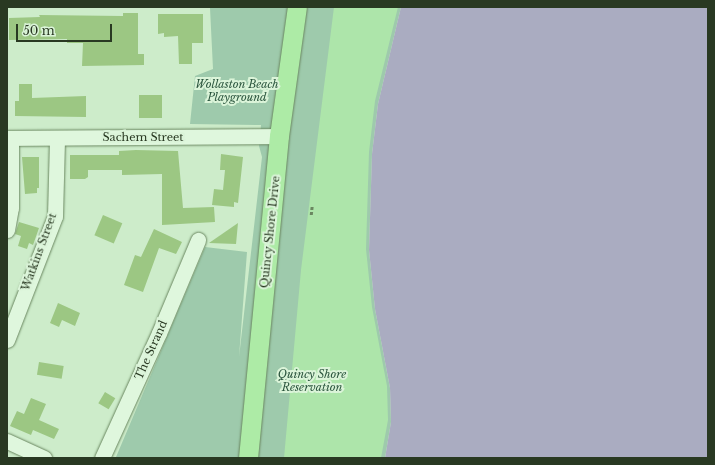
<!DOCTYPE html>
<style>
body{margin:0}
#map{position:relative;width:715px;height:465px;overflow:hidden;background:#cdecca;font-family:"Libre Baskerville",serif}
div>[style]{position:absolute}
.green>*{inset:0;background:#9ecaac}
.sand>*{inset:0;background:#ade5aa}
.water>*{inset:0;background:#aaacc1}
.building>*{inset:0;background:#9cc783;transform-origin:0 0}
.path>*{height:2.5px;margin-top:-1.25px;transform-origin:0;background:repeating-linear-gradient(90deg,#6a8760 0 3px,transparent 0 5px)}
.roads{filter:drop-shadow(0 0 1px #6a8760) drop-shadow(0 0 1px #6a8760)}
.minor>*{height:15px;margin:-7.5px;padding:0 7.5px;transform-origin:7.5px;border-radius:7.5px;background:#dff7dd}
.major>*{height:19px;margin:-9.5px;padding:0 9.5px;transform-origin:9.5px;border-radius:9.5px;background:#adeba6}
span{translate:-50% -50%;white-space:nowrap;text-align:center;line-height:1.15;-webkit-text-stroke:4px #dbf4d9;paint-order:stroke}
.park-label{font-size:11px;color:#2a543d;font-style:italic}
.street-label{font-size:11px;color:#293922}
.frame{position:absolute;inset:0;border:8px solid #293922;pointer-events:none}
.scale{position:absolute;left:16px;top:24px;width:96px;height:18px;box-sizing:border-box;border:2px solid #293922;border-top:0;padding-left:5px;font-size:12px;line-height:14px;white-space:nowrap;color:#293922;-webkit-text-stroke:3px #dbf4d9;paint-order:stroke}
</style>
<div id="map">
<div class="green">
<i style="clip-path:polygon(401px 7px,378px 104px,372px 154px,369px 250px,375px 309px,390px 388px,391px 422px,385px 458px,116px 457px,205px 247px,247px 252px,239px 357px,262px 157px,259px 146px,261px 125px,190px 124px,195px 76px,213px 69px,210px 8px)"></i>
</div>
<div class="sand">
<i style="clip-path:polygon(334px 7px,398px 7px,375px 101px,369px 152px,366px 249px,372px 307px,387px 386px,388px 420px,381px 458px,284px 458px,301px 270px)"></i>
</div>
<div class="water">
<i style="clip-path:polygon(401px 7px,708px 7px,708px 458px,385px 458px,391px 422px,390px 388px,375px 309px,369px 250px,372px 154px,378px 104px)"></i>
</div>
<div class="building">
<i style="clip-path:polygon(123px 13px,138px 13px,138px 54px,144px 54px,144px 65px,82px 66px,83px 43px,67px 43px,67px 39px,9px 40px,9px 18px,40px 17px,39px 15px,123px 16px)"></i>
<i style="clip-path:polygon(158px 14px,203px 14px,203px 43px,192px 43px,192px 64px,179px 64px,178px 36px,164px 37px,164px 33px,158px 34px)"></i>
<i style="clip-path:polygon(19px 84px,32px 84px,32px 98px,86px 96px,86px 117px,15px 116px,15px 101px,19px 101px)"></i>
<i style="left:139px;top:95px;width:23px;height:23px"></i>
<i style="clip-path:polygon(136px 150px,178px 151px,183px 208px,214px 207px,215px 222px,162px 225px,162px 174px,122px 175px,122px 170px,88px 170px,88px 177px,85px 179px,70px 179px,70px 155px,119px 155px,119px 151px)"></i>
<i style="clip-path:polygon(221px 154px,243px 157px,238px 203px,234px 202px,234px 207px,212px 205px,214px 189px,223px 190px,225px 170px,220px 170px)"></i>
<i style="clip-path:polygon(22px 157px,39px 157px,39px 188px,37px 188px,37px 193px,25px 194px)"></i>
<i style="left:103px;top:215px;width:21px;height:22px;rotate:23deg"></i>
<i style="clip-path:polygon(19px 222px,39px 228px,33px 245px,29px 243px,27px 249px,18px 246px,21px 236px,15px 234px)"></i>
<i style="clip-path:polygon(238px 223px,236px 244px,209px 243px)"></i>
<i style="clip-path:polygon(154px 229px,182px 242px,176px 254px,159px 248px,143px 292px,124px 285px,135px 255px,141px 257px)"></i>
<i style="clip-path:polygon(58px 303px,80px 313px,75px 326px,62px 320px,59px 327px,50px 323px)"></i>
<i style="left:39px;top:362px;width:25px;height:13px;rotate:9deg"></i>
<i style="left:105px;top:392px;width:12px;height:13px;rotate:31deg"></i>
<i style="clip-path:polygon(31px 398px,46px 404px,39px 420px,59px 429px,54px 439px,33px 430px,31px 435px,10px 426px,17px 411px,24px 414px)"></i>
</div>
<div class="path">
<i style="left:311px;top:215px;width:10px;rotate:-84deg"></i>
</div>
<div class="roads">
<div class="minor">
<i style="left:7px;top:138px;width:272px;rotate:-0.4deg"></i>
<i style="left:7px;top:230px;width:22px;rotate:-80deg"></i>
<i style="left:11px;top:208px;width:70px;rotate:-90deg"></i>
<i style="left:7px;top:340px;width:133px;rotate:-68.8deg"></i>
<i style="left:55px;top:216px;width:78px;rotate:-88.5deg"></i>
<i style="left:7px;top:441px;width:41px;rotate:24.7deg"></i>
<i style="left:102px;top:458px;width:137px;rotate:-65.5deg"></i>
<i style="left:159px;top:333px;width:101px;rotate:-67.2deg"></i>
</div>
<div class="major">
<i style="left:248px;top:458px;width:323px;rotate:-84.5deg"></i>
<i style="left:279px;top:136px;width:130px;rotate:-82.1deg"></i>
</div>
</div>
<div class="park-label">
<span style="left:237px;top:91px">Wollaston Beach<br>Playground</span>
<span style="left:312px;top:381px">Quincy Shore<br>Reservation</span>
</div>
<div class="street-label">
<span style="left:143px;top:137px">Sachem Street</span>
<span style="left:270px;top:232px;rotate:-84deg">Quincy Shore Drive</span>
<span style="left:39px;top:252px;rotate:-70deg">Watkins Street</span>
<span style="left:151px;top:350px;rotate:-66deg">The Strand</span>
</div>
<div class="frame"></div>
<div class="scale">50 m</div>
</div>
